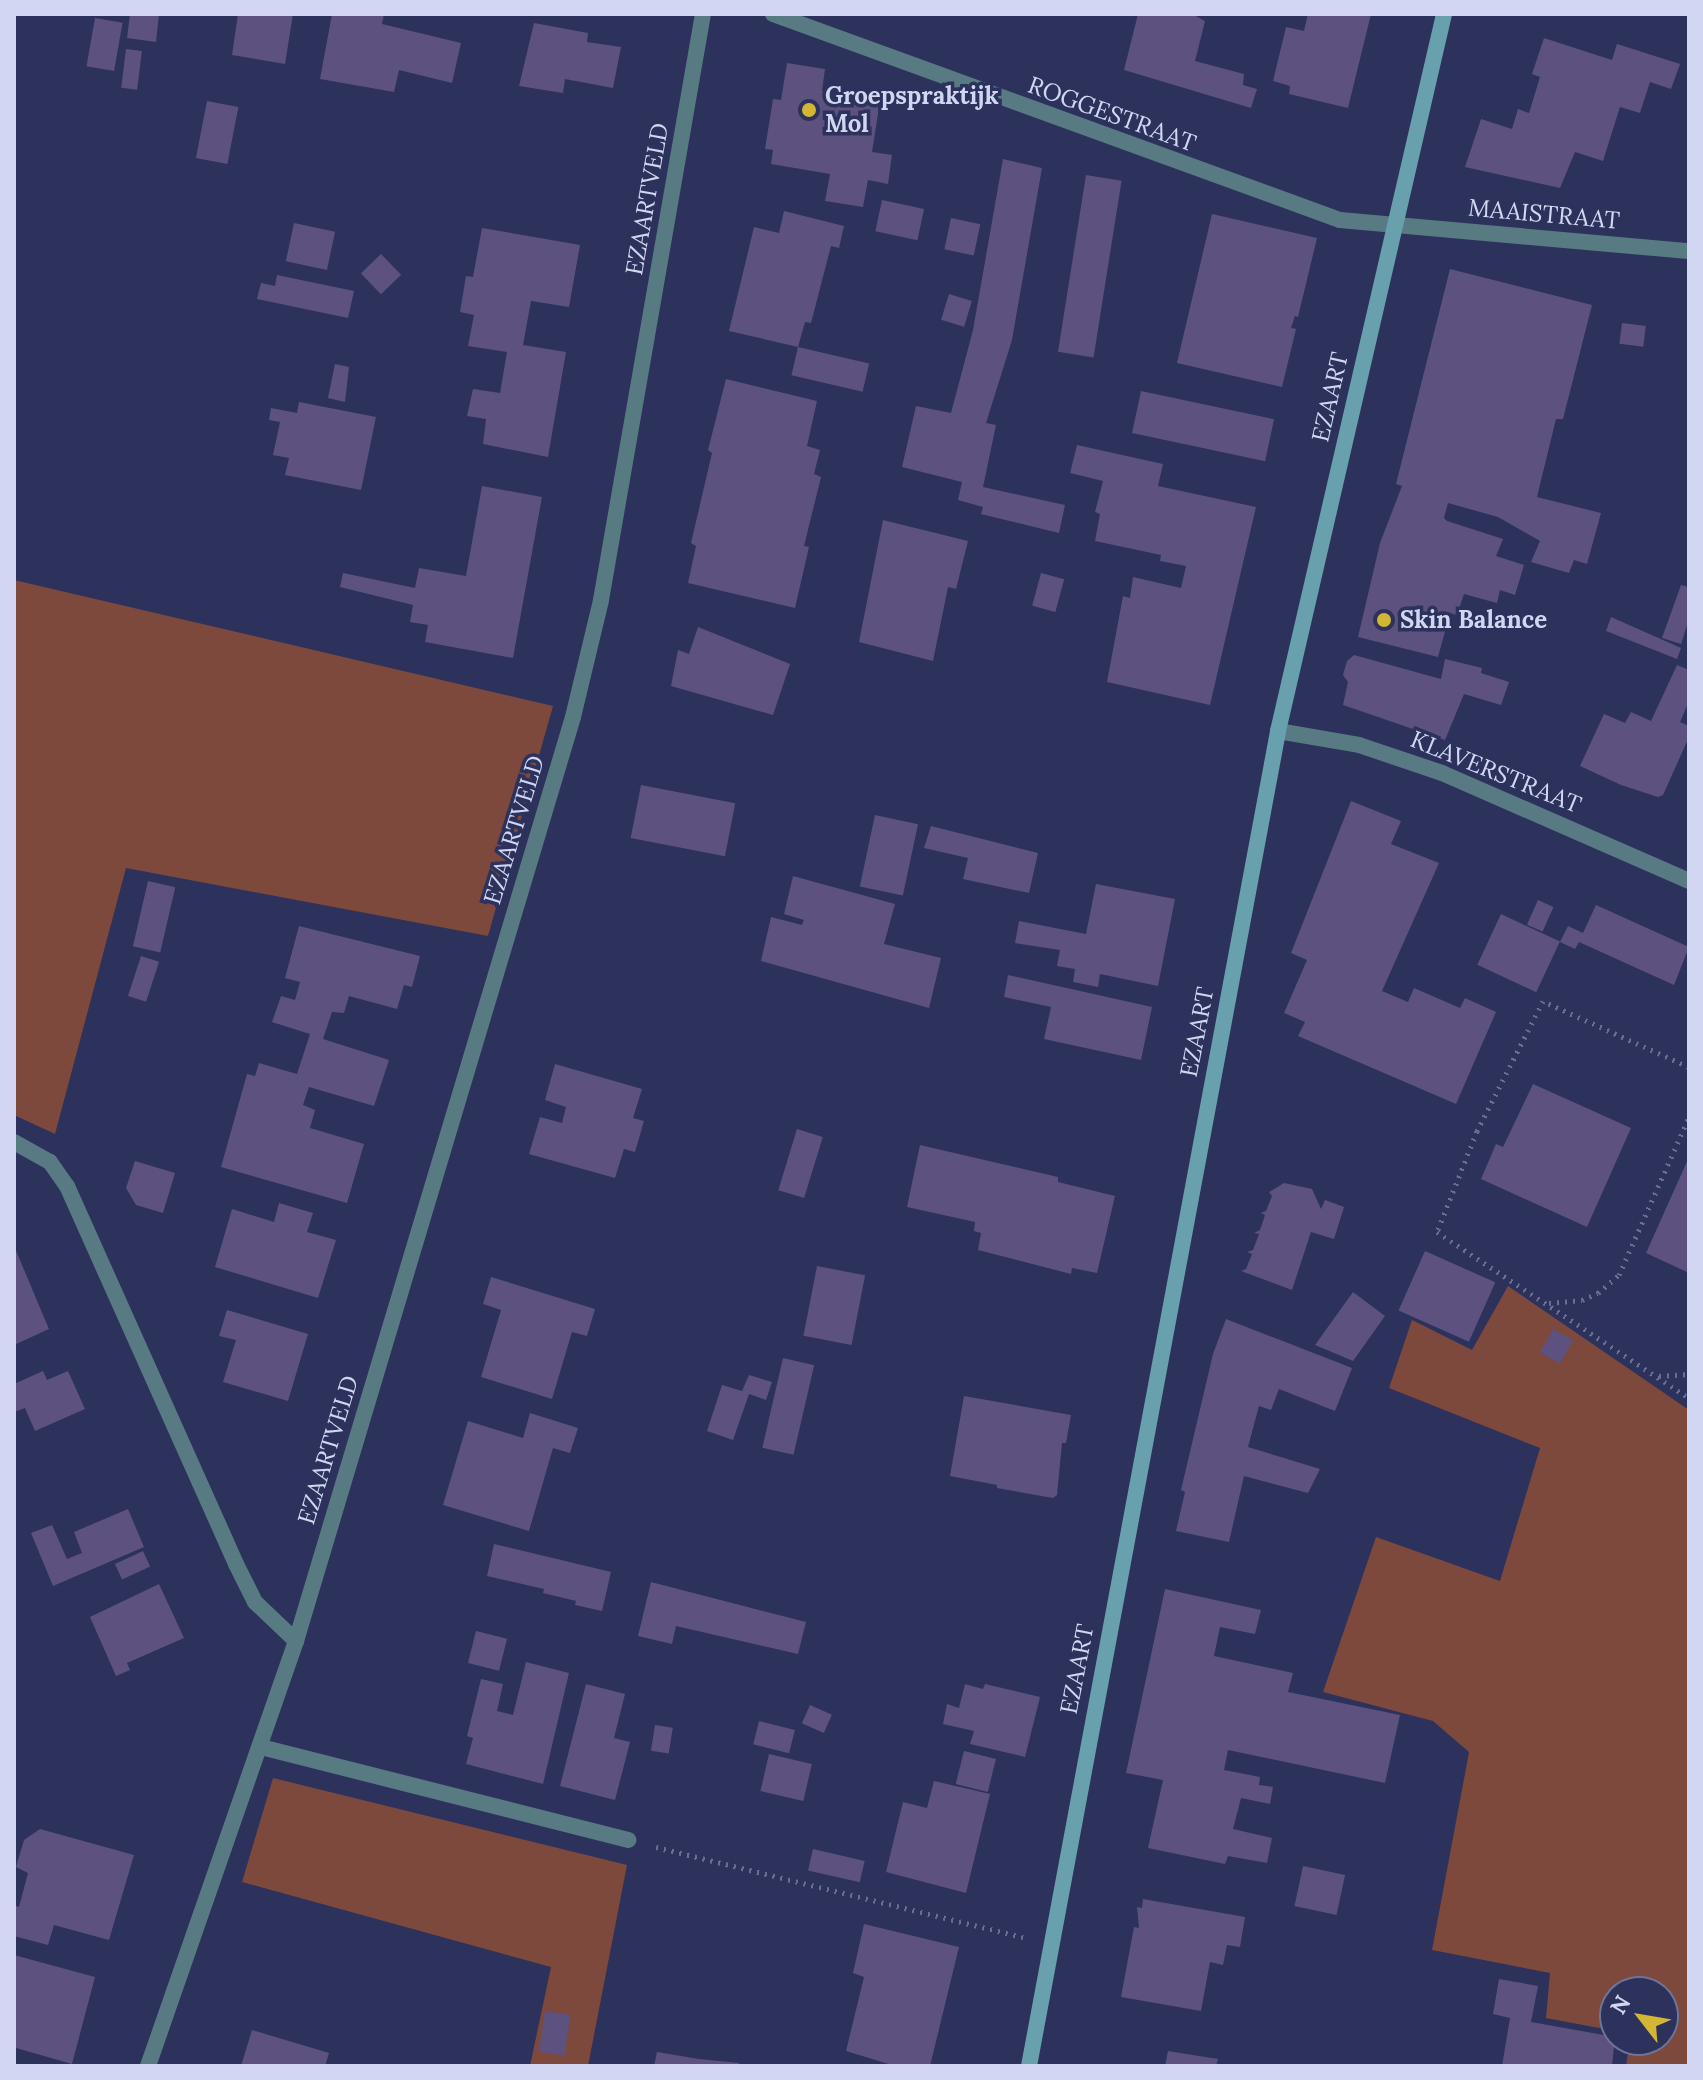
<!DOCTYPE html>
<style>
body{margin:0}
#map{position:relative;width:1703px;height:2080px;overflow:hidden;background:#2c325c;font-family:Lora,serif}
div>[style]{position:absolute}
.green>*{inset:0;background:#7c493c}
.building>*{inset:0;background:#5d517f;transform-origin:0 0}
.path>*{height:5px;margin-top:-2.5px;transform-origin:0;background:repeating-linear-gradient(90deg,#696f93 0 2px,transparent 0 8px)}
.street>*{height:16px;margin:-8px;padding:0 8px;transform-origin:8px;border-radius:8px;background:#587a83}
.secondary>*{height:16px;margin:-8px;padding:0 8px;transform-origin:8px;border-radius:8px;background:#68a0ae}
.dots>*{width:22px;height:22px;translate:-50% -50%;box-sizing:border-box;border:4px solid #2c325c;border-radius:50%}
span{translate:-50% -50%;white-space:nowrap;text-align:center;line-height:1.15;-webkit-text-stroke:7px #2c325c;paint-order:stroke}
.poi-label{font-size:24px;color:#d1d7f2;font-weight:700}
.left{translate:0 -50%;text-align:left}
.street-label{font-size:24px;color:#d1d7f2}
.frame{position:absolute;inset:0;border:16px solid #d1d7f2;pointer-events:none}
.north{position:absolute;left:1599px;top:1976px;width:80px;height:80px;box-sizing:border-box;background:#2c325c;border:2px solid #6e7498;border-radius:50%;rotate:301deg;font-size:22px;font-weight:700;line-height:32px;text-align:center;color:#d1d7f2}
.north::after{content:'';display:block;margin:auto;width:28px;height:36px;background:#d4b635;clip-path:polygon(50% 0,100% 100%,50% 72%,0 100%)}
</style>
<div id="map">
<div class="green">
<i style="clip-path:polygon(14px 580px,553px 706px,488px 936px,126px 868px,55px 1134px,14px 1115px)"></i>
<i style="clip-path:polygon(1508px 1286px,1689px 1410px,1689px 2066px,1626px 2066px,1630px 2040px,1663px 2040px,1663px 1992px,1615px 1992px,1615px 2031px,1546px 2018px,1550px 1973px,1432px 1950px,1469px 1752px,1433px 1721px,1323px 1692px,1376px 1537px,1500px 1581px,1540px 1448px,1389px 1388px,1412px 1320px,1472px 1350px)"></i>
<i style="clip-path:polygon(273px 1778px,627px 1865px,588px 2066px,530px 2066px,551px 1967px,242px 1882px)"></i>
</div>
<div class="building">
<i style="clip-path:polygon(130px 14px,159px 14px,156px 42px,127px 38px)"></i>
<i style="clip-path:polygon(238px 14px,293px 14px,285px 64px,232px 55px)"></i>
<i style="clip-path:polygon(332px 14px,384px 14px,382px 24px,461px 43px,452px 83px,399px 70px,394px 92px,320px 79px)"></i>
<i style="clip-path:polygon(1138px 14px,1192px 14px,1205px 21px,1195px 61px,1244px 74px,1243px 85px,1257px 89px,1251px 108px,1124px 70px)"></i>
<i style="clip-path:polygon(1308px 14px,1371px 14px,1348px 108px,1289px 94px,1290px 86px,1273px 81px,1286px 27px,1304px 31px)"></i>
<i style="left:95px;top:18px;width:28px;height:49px;rotate:10deg"></i>
<i style="clip-path:polygon(534px 23px,588px 33px,587px 42px,621px 47px,613px 88px,565px 79px,563px 93px,519px 86px)"></i>
<i style="clip-path:polygon(1544px 38px,1612px 60px,1617px 44px,1680px 64px,1671px 89px,1650px 82px,1640px 113px,1620px 107px,1603px 161px,1575px 152px,1560px 188px,1465px 167px,1481px 119px,1512px 129px,1518px 109px,1529px 113px,1540px 77px,1532px 74px)"></i>
<i style="left:126px;top:49px;width:16px;height:39px;rotate:7deg"></i>
<i style="clip-path:polygon(787px 63px,825px 69px,822px 91px,880px 101px,872px 152px,892px 155px,888px 184px,868px 180px,863px 207px,825px 201px,830px 174px,771px 164px,773px 150px,765px 149px,773px 99px,781px 100px)"></i>
<i style="left:207px;top:101px;width:32px;height:58px;rotate:11deg"></i>
<i style="clip-path:polygon(1003px 159px,1042px 168px,1012px 340px,986px 423px,996px 425px,983px 487px,1065px 505px,1059px 533px,981px 514px,983px 507px,958px 500px,962px 482px,902px 467px,916px 406px,951px 413px,973px 330px)"></i>
<i style="left:1086px;top:175px;width:36px;height:179px;rotate:9deg"></i>
<i style="left:882px;top:200px;width:43px;height:32px;rotate:12deg"></i>
<i style="clip-path:polygon(784px 211px,844px 226px,839px 248px,831px 246px,811px 323px,805px 322px,798px 347px,729px 331px,754px 227px,779px 233px)"></i>
<i style="clip-path:polygon(1212px 214px,1317px 238px,1298px 317px,1295px 316px,1291px 328px,1296px 329px,1282px 387px,1177px 363px)"></i>
<i style="left:951px;top:218px;width:30px;height:32px;rotate:12deg"></i>
<i style="left:294px;top:223px;width:42px;height:39px;rotate:12deg"></i>
<i style="clip-path:polygon(482px 228px,580px 245px,569px 307px,531px 301px,523px 345px,566px 352px,548px 457px,483px 444px,486px 419px,467px 416px,473px 389px,500px 393px,507px 352px,468px 346px,474px 315px,460px 312px,466px 276px,473px 277px)"></i>
<i style="left:381px;top:254px;width:29px;height:28px;rotate:46deg"></i>
<i style="clip-path:polygon(1450px 269px,1592px 305px,1563px 419px,1556px 419px,1537px 497px,1601px 513px,1587px 564px,1574px 560px,1569px 573px,1531px 562px,1540px 541px,1498px 517px,1448px 503px,1444px 518px,1447px 521px,1503px 539px,1496px 556px,1524px 565px,1515px 595px,1500px 590px,1497px 603px,1464px 594px,1457px 615px,1442px 611px,1439px 625px,1446px 628px,1438px 657px,1358px 637px,1380px 543px,1402px 486px,1396px 484px)"></i>
<i style="clip-path:polygon(277px 275px,354px 291px,348px 318px,257px 299px,261px 283px,275px 286px)"></i>
<i style="left:949px;top:294px;width:24px;height:27px;rotate:17deg"></i>
<i style="left:1622px;top:323px;width:24px;height:21px;rotate:7deg"></i>
<i style="left:798px;top:347px;width:73px;height:29px;rotate:13deg"></i>
<i style="clip-path:polygon(335px 364px,349px 367px,345px 402px,328px 398px)"></i>
<i style="clip-path:polygon(726px 379px,817px 401px,807px 446px,820px 450px,814px 474px,821px 477px,804px 546px,809px 547px,795px 608px,688px 583px,696px 546px,691px 543px,712px 453px,708px 450px)"></i>
<i style="left:1141px;top:391px;width:136px;height:43px;rotate:12deg"></i>
<i style="clip-path:polygon(299px 402px,376px 417px,361px 490px,285px 475px,289px 458px,273px 455px,280px 422px,269px 420px,271px 408px,297px 413px)"></i>
<i style="clip-path:polygon(1077px 445px,1163px 464px,1158px 486px,1256px 507px,1210px 705px,1107px 682px,1123px 596px,1130px 598px,1133px 577px,1181px 588px,1186px 566px,1160px 561px,1161px 555px,1095px 541px,1100px 514px,1095px 512px,1103px 481px,1070px 473px)"></i>
<i style="clip-path:polygon(482px 486px,542px 497px,513px 658px,425px 642px,428px 625px,410px 622px,413px 605px,340px 587px,343px 573px,415px 588px,419px 568px,466px 576px)"></i>
<i style="clip-path:polygon(883px 520px,968px 541px,956px 589px,948px 587px,933px 661px,859px 642px)"></i>
<i style="left:1041px;top:573px;width:24px;height:34px;rotate:15deg"></i>
<i style="clip-path:polygon(1681px 585px,1689px 587px,1689px 619px,1681px 644px,1662px 638px)"></i>
<i style="clip-path:polygon(1611px 617px,1681px 648px,1677px 659px,1606px 631px)"></i>
<i style="clip-path:polygon(698px 627px,790px 664px,773px 715px,671px 686px,678px 650px,689px 654px)"></i>
<i style="clip-path:polygon(1354px 655px,1441px 679px,1445px 659px,1482px 668px,1481px 673px,1509px 682px,1501px 705px,1464px 694px,1445px 740px,1343px 705px,1348px 682px,1343px 675px,1347px 661px)"></i>
<i style="clip-path:polygon(1677px 665px,1689px 670px,1689px 701px,1680px 722px,1689px 726px,1689px 737px,1663px 795px,1658px 797px,1621px 785px,1580px 766px,1604px 714px,1625px 723px,1631px 712px,1651px 721px)"></i>
<i style="left:641px;top:785px;width:96px;height:54px;rotate:11deg"></i>
<i style="clip-path:polygon(1351px 801px,1401px 821px,1391px 844px,1439px 863px,1382px 991px,1408px 1002px,1414px 988px,1460px 1008px,1465px 998px,1496px 1012px,1456px 1104px,1298px 1036px,1305px 1022px,1284px 1013px,1307px 960px,1291px 953px)"></i>
<i style="left:875px;top:815px;width:44px;height:73px;rotate:12deg"></i>
<i style="clip-path:polygon(931px 826px,1038px 853px,1029px 893px,963px 879px,968px 858px,924px 848px)"></i>
<i style="clip-path:polygon(793px 876px,895px 904px,884px 944px,941px 958px,929px 1008px,761px 961px,771px 917px,802px 925px,804px 920px,784px 914px)"></i>
<i style="left:148px;top:881px;width:28px;height:67px;rotate:13deg"></i>
<i style="clip-path:polygon(1096px 884px,1175px 899px,1158px 986px,1100px 974px,1098px 987px,1073px 982px,1075px 969px,1057px 966px,1060px 950px,1015px 943px,1019px 921px,1086px 934px)"></i>
<i style="left:1538px;top:900px;width:17px;height:27px;rotate:24deg"></i>
<i style="clip-path:polygon(1596px 905px,1689px 947px,1674px 985px,1579px 942px,1575px 949px,1560px 942px,1568px 926px,1583px 933px)"></i>
<i style="left:1501px;top:914px;width:65px;height:56px;rotate:25deg"></i>
<i style="clip-path:polygon(299px 926px,420px 956px,412px 987px,404px 985px,397px 1009px,349px 996px,344px 1013px,332px 1012px,323px 1039px,389px 1060px,374px 1106px,309px 1087px,303px 1105px,315px 1110px,310px 1128px,364px 1144px,347px 1203px,221px 1167px,247px 1074px,255px 1076px,259px 1063px,297px 1074px,310px 1034px,272px 1022px,281px 996px,295px 1000px,300px 982px,285px 978px)"></i>
<i style="left:141px;top:956px;width:19px;height:42px;rotate:18deg"></i>
<i style="clip-path:polygon(1008px 975px,1152px 1007px,1141px 1060px,1044px 1039px,1051px 1007px,1004px 997px)"></i>
<i style="clip-path:polygon(555px 1064px,642px 1089px,633px 1118px,644px 1121px,635px 1152px,624px 1149px,615px 1178px,529px 1154px,540px 1117px,562px 1123px,566px 1107px,545px 1100px)"></i>
<i style="clip-path:polygon(1533px 1084px,1631px 1128px,1587px 1227px,1481px 1179px,1496px 1144px,1503px 1147px)"></i>
<i style="left:797px;top:1129px;width:27px;height:64px;rotate:17deg"></i>
<i style="clip-path:polygon(920px 1145px,1058px 1177px,1058px 1182px,1115px 1196px,1097px 1273px,1072px 1268px,1071px 1274px,978px 1250px,981px 1233px,974px 1231px,975px 1222px,907px 1207px)"></i>
<i style="clip-path:polygon(1689px 1157px,1689px 1273px,1646px 1253px)"></i>
<i style="clip-path:polygon(135px 1161px,175px 1173px,163px 1213px,136px 1205px,126px 1188px)"></i>
<i style="clip-path:polygon(1284px 1183px,1312px 1189px,1321px 1209px,1325px 1200px,1344px 1207px,1334px 1239px,1311px 1232px,1292px 1290px,1241px 1271px,1246px 1269px,1252px 1254px,1247px 1252px,1253px 1250px,1259px 1234px,1254px 1233px,1260px 1230px,1265px 1215px,1261px 1213px,1266px 1211px,1272px 1196px,1269px 1192px)"></i>
<i style="clip-path:polygon(279px 1203px,313px 1213px,307px 1232px,336px 1240px,318px 1298px,215px 1267px,232px 1209px,274px 1222px)"></i>
<i style="clip-path:polygon(14px 1246px,49px 1329px,14px 1345px)"></i>
<i style="left:1425px;top:1251px;width:77px;height:65px;rotate:24deg"></i>
<i style="left:817px;top:1266px;width:49px;height:71px;rotate:11deg"></i>
<i style="clip-path:polygon(491px 1277px,595px 1309px,587px 1336px,572px 1332px,552px 1399px,481px 1377px,501px 1310px,483px 1304px)"></i>
<i style="clip-path:polygon(1353px 1292px,1385px 1316px,1353px 1361px,1315px 1345px)"></i>
<i style="clip-path:polygon(227px 1310px,308px 1334px,288px 1401px,223px 1382px,236px 1340px,219px 1336px)"></i>
<i style="clip-path:polygon(1226px 1319px,1352px 1368px,1335px 1411px,1279px 1389px,1271px 1410px,1259px 1406px,1248px 1447px,1320px 1469px,1308px 1493px,1244px 1476px,1229px 1542px,1176px 1531px,1185px 1492px,1181px 1490px,1213px 1354px)"></i>
<i style="left:1553px;top:1329px;width:23px;height:27px;rotate:29deg"></i>
<i style="left:783px;top:1358px;width:32px;height:92px;rotate:13deg"></i>
<i style="clip-path:polygon(43px 1371px,47px 1380px,68px 1371px,85px 1409px,35px 1431px,25px 1408px,14px 1412px,14px 1384px)"></i>
<i style="clip-path:polygon(749px 1375px,772px 1382px,766px 1400px,749px 1394px,733px 1440px,707px 1431px,722px 1385px,742px 1391px)"></i>
<i style="clip-path:polygon(964px 1396px,1071px 1415px,1066px 1443px,1062px 1443px,1057px 1495px,1053px 1498px,997px 1488px,997px 1485px,950px 1476px)"></i>
<i style="clip-path:polygon(530px 1413px,578px 1428px,570px 1453px,553px 1448px,529px 1531px,443px 1505px,468px 1421px,523px 1438px)"></i>
<i style="clip-path:polygon(128px 1509px,144px 1547px,53px 1586px,31px 1533px,52px 1525px,67px 1559px,82px 1553px,74px 1532px)"></i>
<i style="clip-path:polygon(494px 1544px,611px 1572px,602px 1611px,575px 1605px,576px 1601px,543px 1593px,544px 1589px,487px 1576px)"></i>
<i style="left:143px;top:1551px;width:17px;height:31px;rotate:65deg"></i>
<i style="clip-path:polygon(651px 1582px,806px 1622px,798px 1654px,676px 1626px,672px 1644px,638px 1636px)"></i>
<i style="clip-path:polygon(159px 1584px,184px 1638px,127px 1663px,130px 1670px,116px 1676px,90px 1617px)"></i>
<i style="clip-path:polygon(1165px 1589px,1261px 1610px,1255px 1634px,1220px 1627px,1214px 1656px,1293px 1673px,1288px 1692px,1400px 1715px,1385px 1783px,1228px 1750px,1224px 1770px,1260px 1777px,1259px 1785px,1273px 1787px,1270px 1804px,1241px 1798px,1233px 1829px,1272px 1838px,1267px 1863px,1228px 1856px,1225px 1864px,1148px 1848px,1163px 1780px,1126px 1773px)"></i>
<i style="left:476px;top:1631px;width:32px;height:33px;rotate:14deg"></i>
<i style="clip-path:polygon(526px 1662px,569px 1673px,543px 1784px,466px 1764px,473px 1738px,467px 1736px,481px 1679px,503px 1684px,497px 1711px,513px 1715px)"></i>
<i style="clip-path:polygon(586px 1684px,625px 1694px,614px 1738px,630px 1742px,615px 1800px,560px 1786px)"></i>
<i style="clip-path:polygon(965px 1684px,983px 1689px,985px 1684px,1040px 1697px,1025px 1757px,970px 1744px,974px 1731px,943px 1724px,947px 1704px,959px 1708px)"></i>
<i style="left:810px;top:1705px;width:24px;height:20px;rotate:24deg"></i>
<i style="left:759px;top:1721px;width:37px;height:24px;rotate:14deg"></i>
<i style="left:655px;top:1725px;width:18px;height:26px;rotate:9deg"></i>
<i style="left:964px;top:1751px;width:33px;height:34px;rotate:14deg"></i>
<i style="left:769px;top:1754px;width:44px;height:38px;rotate:13deg"></i>
<i style="clip-path:polygon(934px 1781px,990px 1794px,966px 1893px,886px 1872px,903px 1802px,927px 1808px)"></i>
<i style="clip-path:polygon(40px 1829px,134px 1855px,109px 1940px,54px 1925px,48px 1945px,14px 1936px,14px 1905px,19px 1907px,28px 1873px,16px 1867px,24px 1840px)"></i>
<i style="left:813px;top:1849px;width:53px;height:22px;rotate:13deg"></i>
<i style="left:1303px;top:1866px;width:43px;height:41px;rotate:12deg"></i>
<i style="clip-path:polygon(1143px 1899px,1245px 1917px,1240px 1947px,1227px 1945px,1223px 1965px,1210px 1962px,1201px 2011px,1121px 1997px,1134px 1927px,1139px 1928px,1137px 1907px,1142px 1908px)"></i>
<i style="clip-path:polygon(864px 1924px,959px 1947px,930px 2066px,895px 2066px,846px 2051px,864px 1977px,853px 1973px)"></i>
<i style="clip-path:polygon(14px 1955px,95px 1977px,72px 2064px,16px 2048px,14px 2044px)"></i>
<i style="clip-path:polygon(1499px 1979px,1538px 1986px,1531px 2022px,1615px 2037px,1612px 2066px,1502px 2066px,1510px 2018px,1493px 2014px)"></i>
<i style="left:545px;top:2011px;width:26px;height:41px;rotate:9deg"></i>
<i style="clip-path:polygon(252px 2030px,329px 2053px,325px 2066px,241px 2066px)"></i>
<i style="clip-path:polygon(1168px 2051px,1218px 2059px,1216px 2066px,1165px 2066px)"></i>
<i style="clip-path:polygon(657px 2052px,699px 2059px,739px 2063px,739px 2066px,654px 2066px)"></i>
</div>
<div class="path">
<i style="left:1689px;top:1067px;width:160px;rotate:-155.7deg"></i>
<i style="left:1543px;top:1001px;width:146px;rotate:116.9deg"></i>
<i style="left:1477px;top:1131px;width:109px;rotate:111.6deg"></i>
<i style="left:1437px;top:1232px;width:302px;rotate:33.4deg"></i>
<i style="left:1549px;top:1303px;width:33px;rotate:-5deg"></i>
<i style="left:1582px;top:1300px;width:17px;rotate:-24deg"></i>
<i style="left:1598px;top:1293px;width:28px;rotate:-41deg"></i>
<i style="left:1619px;top:1275px;width:173px;rotate:-66.1deg"></i>
<i style="left:1659px;top:1376px;width:30px;rotate:-4deg"></i>
<i style="left:656px;top:1847px;width:378px;rotate:13.8deg"></i>
</div>
<div class="street">
<i style="left:773px;top:14px;width:603px;rotate:19.97deg"></i>
<i style="left:1340px;top:220px;width:350px;rotate:5.1deg"></i>
<i style="left:1278px;top:731px;width:82px;rotate:9.8deg"></i>
<i style="left:1359px;top:745px;width:88px;rotate:18.6deg"></i>
<i style="left:1442px;top:773px;width:270px;rotate:23.6deg"></i>
<i style="left:14px;top:1142px;width:41px;rotate:29.1deg"></i>
<i style="left:50px;top:1162px;width:29px;rotate:55deg"></i>
<i style="left:67px;top:1186px;width:414px;rotate:65.9deg"></i>
<i style="left:236px;top:1564px;width:42px;rotate:63.4deg"></i>
<i style="left:255px;top:1602px;width:57px;rotate:43.6deg"></i>
<i style="left:261px;top:1747px;width:379px;rotate:14.2deg"></i>
<i style="left:148px;top:2066px;width:450px;rotate:-70.8deg"></i>
<i style="left:296px;top:1641px;width:965px;rotate:-73.31deg"></i>
<i style="left:573px;top:717px;width:120px;rotate:-76.5deg"></i>
<i style="left:601px;top:600px;width:595px;rotate:-80.13deg"></i>
</div>
<div class="secondary">
<i style="left:1029px;top:2066px;width:1358px;rotate:-79.43deg"></i>
<i style="left:1278px;top:731px;width:736px;rotate:-76.96deg"></i>
</div>
<div class="dots">
<i style="left:809px;top:110px;background:#d4b635"></i>
<i style="left:1384px;top:620px;background:#d4b635"></i>
</div>
<div class="poi-label">
<span class="left" style="left:825px;top:110px">Groepspraktijk<br>Mol</span>
<span class="left" style="left:1400px;top:620px">Skin Balance</span>
</div>
<div class="street-label">
<span style="left:1112px;top:114px;rotate:20deg">ROGGESTRAAT</span>
<span style="left:647px;top:199px;rotate:-80deg">EZAARTVELD</span>
<span style="left:1544px;top:214px;rotate:5deg">MAAISTRAAT</span>
<span style="left:1330px;top:397px;rotate:-77deg">EZAART</span>
<span style="left:1496px;top:772px;rotate:22deg">KLAVERSTRAAT</span>
<span style="left:514px;top:830px;rotate:-73deg">EZAARTVELD</span>
<span style="left:1197px;top:1032px;rotate:-79deg">EZAART</span>
<span style="left:328px;top:1450px;rotate:-73deg">EZAARTVELD</span>
<span style="left:1077px;top:1669px;rotate:-79deg">EZAART</span>
</div>
<div class="frame"></div>
<div class="north">N</div>
</div>
